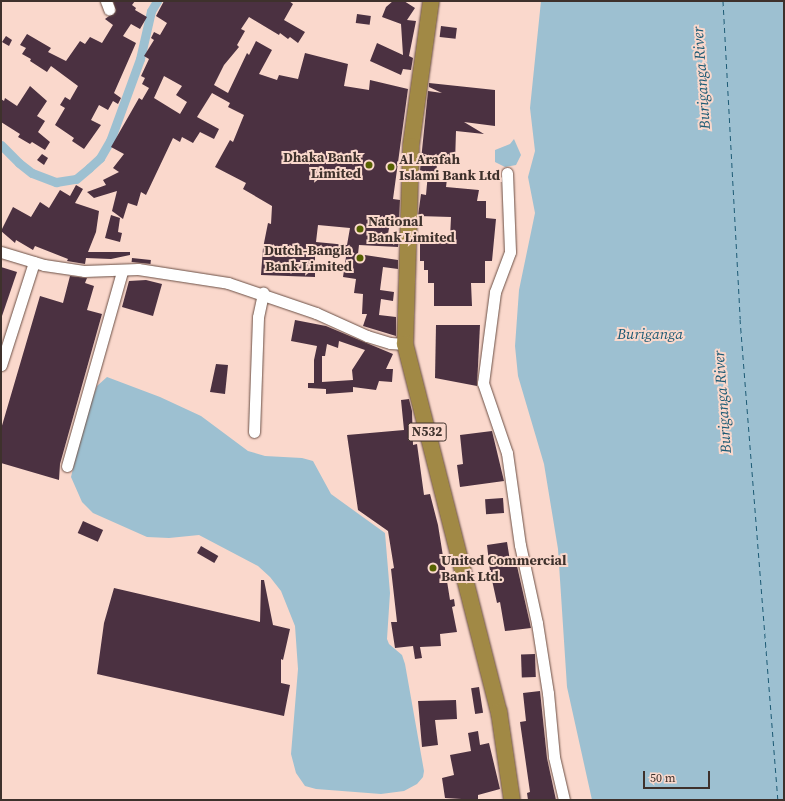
<!DOCTYPE html>
<style>
body{margin:0}
#map{position:relative;width:785px;height:801px;overflow:hidden;background:#fad8cc;font-family:"Source Serif 4",serif}
div>[style]{position:absolute}
.water>*{inset:0;background:#9dc0d1}
.canal>*{height:9px;margin:-4.5px;padding:0 4.5px;transform-origin:4.5px;border-radius:4.5px;background:#9dc0d1}
.ferry>*{height:1px;margin-top:-0.5px;transform-origin:0;background:repeating-linear-gradient(90deg,#1c5a74 0 5px,transparent 0 9px)}
.building>*{inset:0;background:#4b3141;transform-origin:0 0}
.roads{filter:drop-shadow(0 0 1px #6c5046) drop-shadow(0 0 1px #6c5046)}
.minor>*{height:11px;margin:-5.5px;padding:0 5.5px;transform-origin:5.5px;border-radius:5.5px;background:#fff}
.highway>*{height:16px;margin:-8px;padding:0 8px;transform-origin:8px;border-radius:8px;background:#a18945}
.dots>*{width:11px;height:11px;translate:-50% -50%;box-sizing:border-box;border:2px solid #fad8cc;border-radius:50%}
span{translate:-50% -50%;white-space:nowrap;text-align:center;line-height:1.15;-webkit-text-stroke:4px #fad8cc;paint-order:stroke}
.shield-label span{padding:1px 3px;background:#fad8cc;border:1px solid;border-radius:3px;-webkit-text-stroke-width:0}
.shield-label{font-size:13px;color:#3e312c;font-weight:700}
.poi-label{font-size:14px;color:#3e312c;font-weight:700}
.right{translate:-100% -50%;text-align:right}
.left{translate:0 -50%;text-align:left}
.water-label{font-size:15px;color:#1c5a74;font-style:italic}
.frame{position:absolute;inset:0;border:2px solid #3e312c;pointer-events:none}
.scale{position:absolute;left:643px;top:771px;width:67px;height:18px;box-sizing:border-box;border:2px solid #3e312c;border-top:0;padding-left:5px;font-size:12px;line-height:14px;white-space:nowrap;color:#3e312c;-webkit-text-stroke:3px #fad8cc;paint-order:stroke}
</style>
<div id="map">
<div class="water">
<i style="clip-path:polygon(541px 1px,784px 1px,784px 800px,592px 800px,567px 687px,558px 549px,544px 464px,518px 376px,515px 346px,519px 290px,535px 213px,528px 177px,535px 151px,530px 108px)"></i>
<i style="clip-path:polygon(514px 139px,521px 155px,516px 165px,505px 167px,495px 162px,495px 150px,510px 144px)"></i>
<i style="clip-path:polygon(107px 377px,160px 397px,201px 416px,248px 451px,265px 456px,302px 458px,313px 461px,331px 494px,385px 533px,390px 593px,387px 639px,389px 644px,402px 655px,405px 664px,424px 771px,423px 777px,417px 784px,404px 791px,381px 794px,316px 789px,305px 786px,296px 773px,291px 754px,298px 669px,295px 626px,281px 591px,270px 577px,258px 566px,199px 535px,169px 538px,147px 537px,93px 513px,82px 502px,71px 477px,85px 419px,97px 386px)"></i>
</div>
<div class="canal">
<i style="left:1px;top:145px;width:25px;rotate:45deg"></i>
<i style="left:19px;top:163px;width:16px;rotate:38deg"></i>
<i style="left:32px;top:173px;width:26px;rotate:21deg"></i>
<i style="left:56px;top:182px;width:20px;rotate:-9deg"></i>
<i style="left:76px;top:179px;width:17px;rotate:-40deg"></i>
<i style="left:89px;top:168px;width:15px;rotate:-42deg"></i>
<i style="left:100px;top:158px;width:20px;rotate:-60deg"></i>
<i style="left:110px;top:141px;width:87px;rotate:-69.9deg"></i>
<i style="left:140px;top:59px;width:49px;rotate:-77.1deg"></i>
<i style="left:151px;top:11px;width:12px;rotate:-59deg"></i>
</div>
<div class="ferry">
<i style="left:723px;top:1px;width:318px;rotate:86.9deg"></i>
<i style="left:740px;top:319px;width:482px;rotate:85.5deg"></i>
</div>
<div class="building">
<i style="clip-path:polygon(113px 1px,135px 1px,132px 5px,136px 8px,135px 10px,147px 17px,140px 29px,131px 24px,123px 36px,136px 43px,114px 93px,121px 98px,118px 104px,113px 101px,108px 110px,99px 105px,91px 120px,101px 125px,84px 149px,72px 141px,74px 138px,55px 125px,65px 108px,60px 105px,65px 97px,70px 100px,78px 86px,51px 66px,47px 72px,30px 61px,31px 59px,22px 54px,26px 48px,20px 45px,27px 34px,51px 48px,48px 52px,66px 61px,80px 41px,85px 44px,90px 37px,102px 43px,113px 25px,105px 19px,116px 11px)"></i>
<i style="clip-path:polygon(evenodd,164px 1px,289px 1px,293px 4px,284px 20px,305px 32px,298px 43px,290px 37px,288px 39px,280px 33px,279px 35px,249px 17px,241px 29px,245px 31px,237px 45px,239px 47px,224px 65px,214px 85px,228px 93px,247px 53px,249px 55px,256px 41px,272px 50px,259px 74px,277px 80px,279px 75px,298px 79px,305px 53px,348px 64px,344px 86px,369px 90px,370px 80px,408px 89px,393px 199px,400px 200px,399px 223px,390px 223px,387px 239px,399px 240px,398px 247px,359px 245px,358px 254px,398px 260px,398px 269px,383px 267px,380px 290px,394px 292px,393px 301px,381px 299px,379px 315px,396px 317px,396px 336px,363px 326px,367px 314px,362px 314px,363px 294px,354px 293px,356px 279px,343px 277px,346px 257px,315px 254px,315px 277px,261px 275px,263px 248px,268px 223px,271px 224px,272px 206px,243px 189px,246px 183px,215px 167px,230px 140px,233px 142px,244px 115px,228px 107px,230px 103px,212px 93px,197px 117px,219px 129px,214px 139px,200px 132px,193px 143px,182px 137px,180px 142px,173px 138px,146px 195px,141px 192px,137px 206px,128px 203px,123px 219px,112px 211px,117px 191px,94px 198px,87px 192px,106px 185px,103px 180px,119px 172px,113px 168px,124px 154px,111px 147px,139px 98px,142px 100px,149px 88px,142px 84px,145px 78px,141px 76px,149px 59px,144px 56px,154px 40px,151px 38px,154px 32px,160px 35px,167px 23px,156px 16px,164px 1px,164px 76px,182px 86px,176px 95px,187px 102px,180px 114px,154px 98px,164px 76px,164px 1px,318px 225px,350px 228px,347px 245px,316px 242px,318px 225px)"></i>
<i style="clip-path:polygon(393px 1px,404px 1px,415px 8px,407px 20px,416px 21px,409px 56px,413px 58px,411px 70px,403px 69px,401px 75px,370px 61px,377px 43px,403px 55px,401px 24px,382px 17px,386px 7px)"></i>
<i style="left:357px;top:14px;width:14px;height:9px;rotate:8deg"></i>
<i style="left:441px;top:26px;width:16px;height:11px;rotate:7deg"></i>
<i style="clip-path:polygon(6px 36px,12px 40px,9px 46px,2px 42px)"></i>
<i style="clip-path:polygon(429px 83px,495px 90px,495px 126px,464px 122px,484px 134px,456px 131px,455px 163px,437px 163px,436px 177px,447px 179px,446px 187px,479px 190px,477px 201px,486px 201px,486px 218px,496px 219px,492px 261px,485px 261px,485px 283px,471px 283px,472px 306px,434px 306px,434px 283px,428px 283px,428px 270px,424px 270px,424px 261px,420px 261px,420px 241px,438px 241px,438px 238px,450px 238px,451px 217px,418px 216px,421px 194px,426px 195px,428px 173px,420px 170px,428px 91px,442px 93px,429px 87px)"></i>
<i style="clip-path:polygon(30px 86px,47px 101px,37px 116px,45px 121px,38px 132px,50px 142px,45px 150px,32px 142px,30px 144px,18px 137px,20px 134px,1px 122px,1px 99px,4px 101px,5px 98px,17px 106px)"></i>
<i style="clip-path:polygon(42px 154px,48px 158px,44px 165px,37px 160px)"></i>
<i style="clip-path:polygon(76px 185px,83px 189px,75px 203px,99px 211px,96px 232px,88px 252px,130px 252px,130px 255px,111px 259px,86px 258px,85px 264px,67px 261px,68px 259px,35px 246px,33px 250px,16px 240px,15px 243px,1px 231px,13px 207px,31px 217px,40px 202px,49px 208px,60px 190px,70px 196px)"></i>
<i style="clip-path:polygon(111px 215px,120px 218px,118px 232px,122px 233px,120px 242px,105px 238px)"></i>
<i style="left:132px;top:258px;width:19px;height:4px;rotate:6deg"></i>
<i style="clip-path:polygon(1px 267px,17px 272px,2px 316px,1px 316px)"></i>
<i style="clip-path:polygon(70px 276px,87px 278px,85px 283px,94px 286px,87px 310px,102px 314px,60px 464px,59px 480px,1px 463px,1px 429px,40px 296px,63px 303px)"></i>
<i style="clip-path:polygon(146px 280px,162px 284px,153px 316px,122px 307px,129px 281px)"></i>
<i style="clip-path:polygon(evenodd,295px 320px,326px 326px,393px 354px,386px 369px,393px 369px,392px 382px,379px 381px,376px 390px,353px 387px,353px 392px,326px 394px,326px 389px,308px 388px,308px 383px,314px 383px,314px 360px,317px 346px,291px 341px,295px 320px,339px 341px,365px 350px,352px 370px,353px 380px,322px 382px,322px 356px,325px 356px,327px 344px,338px 348px,339px 341px)"></i>
<i style="clip-path:polygon(436px 325px,480px 325px,477px 386px,435px 378px)"></i>
<i style="clip-path:polygon(216px 364px,228px 365px,225px 394px,210px 392px)"></i>
<i style="clip-path:polygon(409px 399px,412px 411px,413px 445px,417px 444px,424px 495px,430px 494px,438px 525px,450px 600px,454px 599px,455px 606px,452px 607px,457px 632px,440px 634px,441px 646px,420px 647px,422px 658px,415px 659px,413px 646px,395px 648px,391px 622px,397px 622px,391px 569px,394px 568px,388px 531px,358px 510px,347px 435px,404px 430px,401px 400px)"></i>
<i style="clip-path:polygon(492px 431px,504px 481px,460px 487px,457px 465px,463px 464px,460px 435px)"></i>
<i style="left:503px;top:498px;width:15px;height:18px;rotate:86deg"></i>
<i style="left:83px;top:521px;width:22px;height:13px;rotate:24deg"></i>
<i style="clip-path:polygon(507px 542px,511px 567px,517px 566px,531px 628px,505px 631px,500px 602px,497px 603px,490px 571px,487px 545px)"></i>
<i style="left:201px;top:546px;width:20px;height:8px;rotate:30deg"></i>
<i style="clip-path:polygon(261px 580px,264px 580px,273px 625px,290px 629px,283px 660px,281px 659px,281px 683px,290px 685px,284px 716px,97px 674px,104px 623px,114px 588px,260px 622px)"></i>
<i style="left:535px;top:654px;width:23px;height:14px;rotate:88deg"></i>
<i style="left:479px;top:687px;width:26px;height:8px;rotate:81deg"></i>
<i style="clip-path:polygon(540px 691px,547px 758px,556px 800px,528px 800px,527px 793px,530px 792px,520px 722px,526px 721px,523px 693px)"></i>
<i style="clip-path:polygon(456px 700px,457px 719px,435px 720px,438px 745px,422px 747px,418px 701px)"></i>
<i style="clip-path:polygon(478px 731px,480px 745px,489px 743px,500px 789px,478px 795px,478px 800px,445px 798px,442px 778px,454px 775px,450px 755px,471px 751px,468px 733px)"></i>
</div>
<div class="roads">
<div class="minor">
<i style="left:106px;top:1px;width:9px;rotate:69deg"></i>
<i style="left:507px;top:173px;width:79px;rotate:87.8deg"></i>
<i style="left:510px;top:252px;width:43px;rotate:110.6deg"></i>
<i style="left:495px;top:292px;width:92px;rotate:97.5deg"></i>
<i style="left:483px;top:383px;width:74px;rotate:71.1deg"></i>
<i style="left:507px;top:453px;width:93px;rotate:82deg"></i>
<i style="left:520px;top:545px;width:80px;rotate:77.7deg"></i>
<i style="left:537px;top:623px;width:71px;rotate:81.1deg"></i>
<i style="left:548px;top:693px;width:64px;rotate:84.6deg"></i>
<i style="left:554px;top:757px;width:44px;rotate:76.9deg"></i>
<i style="left:1px;top:252px;width:45px;rotate:16.8deg"></i>
<i style="left:44px;top:265px;width:40px;rotate:8.5deg"></i>
<i style="left:84px;top:271px;width:54px;rotate:-2.1deg"></i>
<i style="left:138px;top:269px;width:91px;rotate:8.8deg"></i>
<i style="left:228px;top:283px;width:93px;rotate:18.8deg"></i>
<i style="left:316px;top:313px;width:56px;rotate:24.3deg"></i>
<i style="left:367px;top:336px;width:24px;rotate:17deg"></i>
<i style="left:390px;top:343px;width:15px;rotate:4deg"></i>
<i style="left:1px;top:365px;width:108px;rotate:-72.2deg"></i>
<i style="left:254px;top:432px;width:115px;rotate:-88deg"></i>
<i style="left:258px;top:317px;width:25px;rotate:-78deg"></i>
<i style="left:67px;top:466px;width:203px;rotate:-74.2deg"></i>
</div>
<div class="highway">
<i style="left:431px;top:1px;width:146px;rotate:97.9deg"></i>
<i style="left:411px;top:146px;width:198px;rotate:91.7deg"></i>
<i style="left:405px;top:344px;width:380px;rotate:75.7deg"></i>
<i style="left:499px;top:712px;width:89px;rotate:81.6deg"></i>
</div>
</div>
<div class="dots">
<i style="left:369px;top:165px;background:#566202"></i>
<i style="left:391px;top:167px;background:#566202"></i>
<i style="left:360px;top:229px;background:#566202"></i>
<i style="left:360px;top:258px;background:#566202"></i>
<i style="left:433px;top:568px;background:#566202"></i>
</div>
<div class="shield-label">
<span style="left:427px;top:432px">N532</span>
</div>
<div class="poi-label">
<span class="right" style="left:361px;top:165px">Dhaka Bank<br>Limited</span>
<span class="left" style="left:399px;top:167px">Al Arafah<br>Islami Bank Ltd</span>
<span class="left" style="left:368px;top:229px">National<br>Bank Limited</span>
<span class="right" style="left:352px;top:258px">Dutch-Bangla<br>Bank Limited</span>
<span class="left" style="left:441px;top:568px">United Commercial<br>Bank Ltd.</span>
</div>
<div class="water-label">
<span style="left:701px;top:78px;rotate:-94deg">Buriganga River</span>
<span style="left:650px;top:334px">Buriganga</span>
<span style="left:722px;top:402px;rotate:-94deg">Buriganga River</span>
</div>
<div class="frame"></div>
<div class="scale">50 m</div>
</div>
